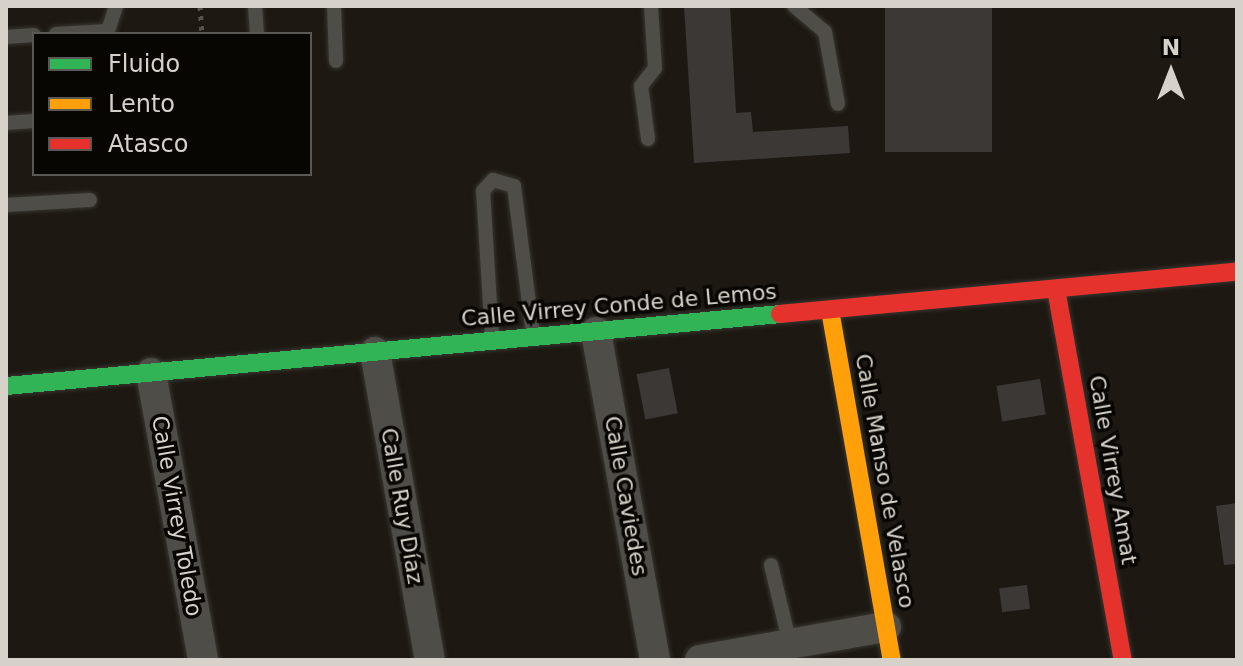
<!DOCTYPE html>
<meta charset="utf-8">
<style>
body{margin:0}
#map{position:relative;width:1243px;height:666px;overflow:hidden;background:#1d1912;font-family:"DejaVu Sans",sans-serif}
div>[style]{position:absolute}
.building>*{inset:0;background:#3c3836;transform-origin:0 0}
.path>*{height:5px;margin-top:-2.5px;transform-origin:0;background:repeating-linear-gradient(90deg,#56534e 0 4px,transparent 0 10px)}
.roads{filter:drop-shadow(0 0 2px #383530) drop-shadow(0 0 2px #383530)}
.lane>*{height:14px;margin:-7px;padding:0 7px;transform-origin:7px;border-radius:7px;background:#4f4d47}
.street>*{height:30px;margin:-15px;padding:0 15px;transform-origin:15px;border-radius:15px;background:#4f4d47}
.fast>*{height:18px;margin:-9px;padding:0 9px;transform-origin:9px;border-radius:9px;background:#30b455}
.slow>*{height:18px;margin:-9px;padding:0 9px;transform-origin:9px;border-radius:9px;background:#ff9f0a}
.jam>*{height:18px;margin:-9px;padding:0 9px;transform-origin:9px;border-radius:9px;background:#e5322d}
span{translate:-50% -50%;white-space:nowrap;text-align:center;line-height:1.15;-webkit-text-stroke:7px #080603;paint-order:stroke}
.street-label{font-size:22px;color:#d6d2c9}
.frame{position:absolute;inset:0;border:8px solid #d6d2c9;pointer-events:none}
.legend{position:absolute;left:32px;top:32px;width:280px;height:144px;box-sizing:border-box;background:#080603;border:2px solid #5a5852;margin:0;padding:10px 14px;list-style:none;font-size:24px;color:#d6d2c9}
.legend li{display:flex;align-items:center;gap:16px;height:40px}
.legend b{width:40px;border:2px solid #5a5852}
.north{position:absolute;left:1131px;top:32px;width:80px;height:80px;-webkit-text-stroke:6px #080603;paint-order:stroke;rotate:0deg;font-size:22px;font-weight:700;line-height:32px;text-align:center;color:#d6d2c9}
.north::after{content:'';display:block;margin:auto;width:28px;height:36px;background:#d6d2c9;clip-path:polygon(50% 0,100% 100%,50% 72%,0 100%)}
</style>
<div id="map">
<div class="building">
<i style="clip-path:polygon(684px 6px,730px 6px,736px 113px,751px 112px,753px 132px,848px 126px,850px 153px,694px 163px)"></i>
<i style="left:885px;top:6px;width:107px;height:146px"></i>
<i style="left:669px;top:368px;width:46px;height:33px;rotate:79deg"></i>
<i style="left:1040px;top:379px;width:36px;height:44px;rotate:81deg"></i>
<i style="clip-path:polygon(1237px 503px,1237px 564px,1224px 565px,1216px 506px)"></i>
<i style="left:1027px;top:585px;width:24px;height:28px;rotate:83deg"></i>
</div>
<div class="path">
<i style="left:200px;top:6px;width:28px;rotate:86deg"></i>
</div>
<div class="roads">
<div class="lane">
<i style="left:255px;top:6px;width:28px;rotate:86deg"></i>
<i style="left:334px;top:6px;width:55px;rotate:87.9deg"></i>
<i style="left:794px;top:6px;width:40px;rotate:40deg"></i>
<i style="left:825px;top:32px;width:73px;rotate:79.8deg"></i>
<i style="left:56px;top:34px;width:51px;rotate:-3.4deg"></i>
<i style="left:107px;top:34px;width:29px;rotate:-72deg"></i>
<i style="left:6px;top:37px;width:28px;rotate:-4deg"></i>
<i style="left:6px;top:123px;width:28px;rotate:-4deg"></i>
<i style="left:648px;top:139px;width:53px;rotate:-97.5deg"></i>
<i style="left:641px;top:86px;width:23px;rotate:-52deg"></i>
<i style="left:655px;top:68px;width:62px;rotate:-93.7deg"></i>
<i style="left:6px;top:205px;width:84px;rotate:-3.4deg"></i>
<i style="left:492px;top:337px;width:146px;rotate:-93.5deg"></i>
<i style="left:483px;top:191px;width:15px;rotate:-48deg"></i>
<i style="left:493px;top:180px;width:22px;rotate:16deg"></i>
<i style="left:514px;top:186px;width:149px;rotate:82.7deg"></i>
<i style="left:771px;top:565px;width:81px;rotate:76.5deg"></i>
</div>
<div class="street">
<i style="left:596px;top:332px;width:333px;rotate:79.8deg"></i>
<i style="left:375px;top:352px;width:313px;rotate:79.9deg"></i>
<i style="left:151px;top:373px;width:292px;rotate:79.7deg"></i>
<i style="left:700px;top:660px;width:189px;rotate:-10.1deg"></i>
</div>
<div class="fast">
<i style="left:6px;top:386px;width:777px;rotate:-5.31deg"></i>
</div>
<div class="slow">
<i style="left:830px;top:310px;width:355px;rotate:80deg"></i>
</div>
<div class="jam">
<i style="left:1056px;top:289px;width:377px;rotate:79.8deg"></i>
<i style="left:780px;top:314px;width:459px;rotate:-5.3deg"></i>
</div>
</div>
<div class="street-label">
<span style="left:619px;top:305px;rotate:-5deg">Calle Virrey Conde de Lemos</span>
<span style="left:1113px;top:470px;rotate:80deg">Calle Virrey Amat</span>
<span style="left:885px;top:481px;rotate:80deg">Calle Manso de Velasco</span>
<span style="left:626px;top:496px;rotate:80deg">Calle Caviedes</span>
<span style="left:402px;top:506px;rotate:80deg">Calle Ruy Díaz</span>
<span style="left:177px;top:516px;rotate:80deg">Calle Virrey Toledo</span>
</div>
<div class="frame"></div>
<ul class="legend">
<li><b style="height:10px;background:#30b455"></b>Fluido</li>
<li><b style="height:10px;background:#ff9f0a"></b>Lento</li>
<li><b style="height:10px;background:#e5322d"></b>Atasco</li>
</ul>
<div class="north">N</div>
</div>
